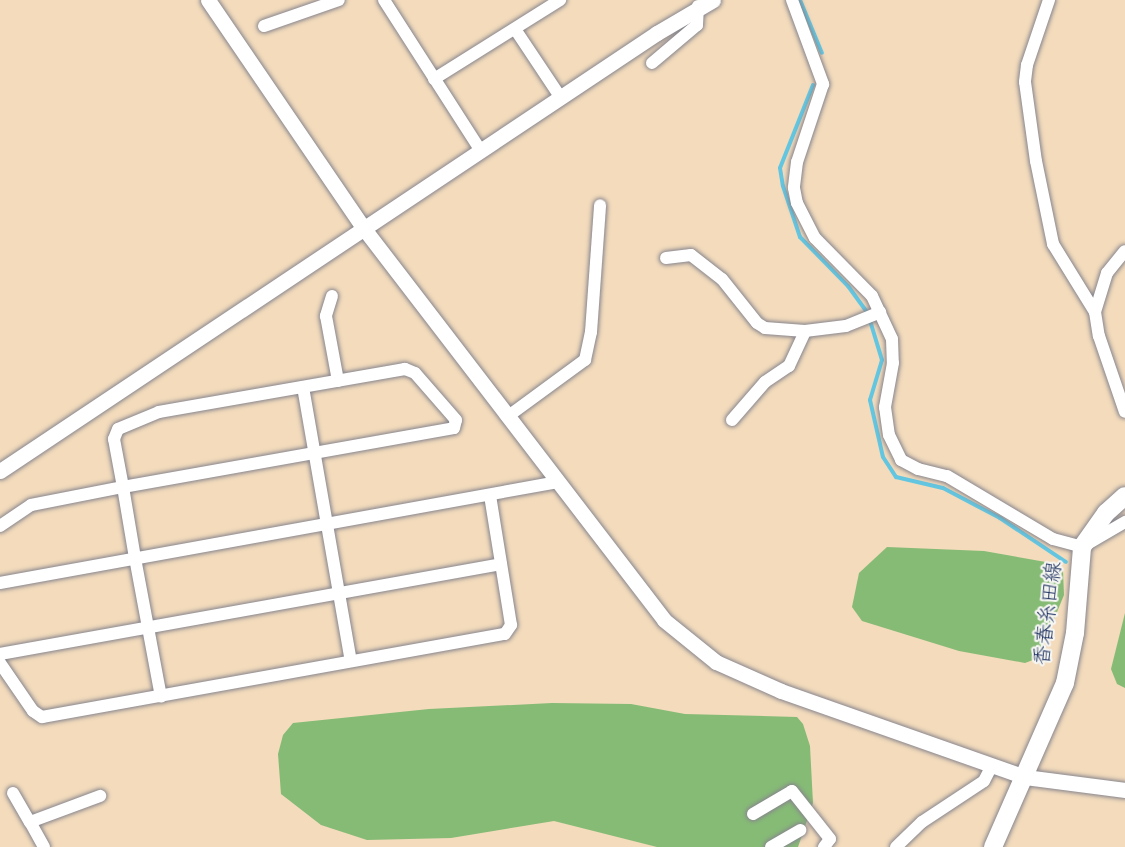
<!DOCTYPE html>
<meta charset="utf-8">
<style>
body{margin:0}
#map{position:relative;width:1125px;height:847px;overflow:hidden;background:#f3dbbc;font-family:"Gochi Hand","Klee One",sans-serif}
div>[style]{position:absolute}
.forest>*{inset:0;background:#86bb76}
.stream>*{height:4px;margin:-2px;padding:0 2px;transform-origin:2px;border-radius:2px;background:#63c6e1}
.roads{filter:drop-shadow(0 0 2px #87858d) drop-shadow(0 0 2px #87858d)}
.minor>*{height:12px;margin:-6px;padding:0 6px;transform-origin:6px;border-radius:6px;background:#fff}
.tertiary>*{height:15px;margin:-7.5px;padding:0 7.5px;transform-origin:7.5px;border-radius:7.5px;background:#fff}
.secondary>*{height:18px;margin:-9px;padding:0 9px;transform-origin:9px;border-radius:9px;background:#fff}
span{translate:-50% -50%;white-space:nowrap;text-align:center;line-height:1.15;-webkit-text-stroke:4.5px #f6f6f2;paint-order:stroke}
.street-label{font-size:21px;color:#1b2f5e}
</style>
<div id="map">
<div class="forest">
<i style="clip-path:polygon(887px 547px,984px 551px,1057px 564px,1063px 571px,1064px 595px,1038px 658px,1025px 663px,959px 651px,862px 621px,852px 607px,859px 573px)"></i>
<i style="clip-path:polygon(1125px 613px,1125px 688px,1117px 684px,1111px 669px)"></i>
<i style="clip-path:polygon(552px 703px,631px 704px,685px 714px,797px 717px,803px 724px,810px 746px,813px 803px,798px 847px,657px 847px,554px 821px,451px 838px,367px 840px,321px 825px,281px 794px,278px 754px,283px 735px,293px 723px,429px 709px)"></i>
</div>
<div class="stream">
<i style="left:800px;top:0;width:57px;rotate:67.5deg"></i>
<i style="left:813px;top:85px;width:89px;rotate:111.7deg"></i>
<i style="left:780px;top:168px;width:18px;rotate:81deg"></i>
<i style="left:783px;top:186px;width:54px;rotate:71.6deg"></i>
<i style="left:800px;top:237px;width:69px;rotate:45.6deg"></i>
<i style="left:848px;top:286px;width:34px;rotate:54deg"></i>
<i style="left:868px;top:314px;width:48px;rotate:73.1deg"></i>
<i style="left:882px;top:360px;width:42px;rotate:106.7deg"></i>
<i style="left:870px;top:400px;width:58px;rotate:77.2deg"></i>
<i style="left:883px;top:457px;width:24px;rotate:57deg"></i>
<i style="left:896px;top:477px;width:48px;rotate:13.2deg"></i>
<i style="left:943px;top:488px;width:64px;rotate:27.8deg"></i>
<i style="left:1000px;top:518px;width:79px;rotate:33.7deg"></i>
</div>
<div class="roads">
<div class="minor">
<i style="left:384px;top:0;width:179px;rotate:57.3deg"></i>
<i style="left:792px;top:0;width:90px;rotate:69.7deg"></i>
<i style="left:823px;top:84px;width:82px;rotate:108.4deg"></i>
<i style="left:797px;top:162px;width:26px;rotate:97deg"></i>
<i style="left:794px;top:188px;width:15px;rotate:79deg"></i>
<i style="left:797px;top:203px;width:39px;rotate:63deg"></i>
<i style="left:815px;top:238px;width:81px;rotate:45.5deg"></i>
<i style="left:872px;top:296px;width:47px;rotate:65.1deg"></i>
<i style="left:892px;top:339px;width:24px;rotate:88deg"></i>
<i style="left:893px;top:363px;width:45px;rotate:100.3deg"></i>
<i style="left:885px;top:407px;width:28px;rotate:82deg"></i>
<i style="left:889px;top:435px;width:28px;rotate:64deg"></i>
<i style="left:901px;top:460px;width:19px;rotate:28deg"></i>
<i style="left:918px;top:469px;width:30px;rotate:14deg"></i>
<i style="left:947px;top:476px;width:123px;rotate:30.7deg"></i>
<i style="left:1053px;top:539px;width:30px;rotate:15deg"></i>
<i style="left:1082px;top:547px;width:50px;rotate:-30.2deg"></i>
<i style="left:1049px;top:0;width:69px;rotate:108.7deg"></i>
<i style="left:1027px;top:65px;width:17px;rotate:97deg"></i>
<i style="left:1025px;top:82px;width:80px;rotate:82.1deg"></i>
<i style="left:1036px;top:161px;width:85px;rotate:78.4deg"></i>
<i style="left:1053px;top:244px;width:80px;rotate:58.3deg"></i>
<i style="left:1095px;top:312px;width:24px;rotate:81deg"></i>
<i style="left:1099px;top:336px;width:80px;rotate:71.1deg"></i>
<i style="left:264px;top:26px;width:79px;rotate:-19.1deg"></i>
<i style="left:515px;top:29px;width:83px;rotate:56.3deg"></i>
<i style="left:652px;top:63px;width:59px;rotate:-40.2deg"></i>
<i style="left:697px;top:25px;width:19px;rotate:-87deg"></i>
<i style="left:434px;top:79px;width:149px;rotate:-32.1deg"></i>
<i style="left:666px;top:258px;width:25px;rotate:-7deg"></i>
<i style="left:691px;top:255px;width:39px;rotate:38deg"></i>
<i style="left:722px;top:279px;width:56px;rotate:51.5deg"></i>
<i style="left:757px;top:323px;width:9px;rotate:32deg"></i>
<i style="left:765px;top:328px;width:40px;rotate:4.3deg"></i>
<i style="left:805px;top:331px;width:41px;rotate:-7deg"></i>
<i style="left:846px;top:326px;width:37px;rotate:-22deg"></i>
<i style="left:332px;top:296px;width:21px;rotate:107deg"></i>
<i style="left:326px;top:316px;width:66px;rotate:79.5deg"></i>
<i style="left:1095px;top:312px;width:41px;rotate:-72.9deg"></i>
<i style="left:1107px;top:273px;width:28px;rotate:-51deg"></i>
<i style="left:303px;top:387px;width:278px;rotate:80.1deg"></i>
<i style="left:507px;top:417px;width:97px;rotate:-36.2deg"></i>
<i style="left:585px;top:360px;width:29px;rotate:-78deg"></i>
<i style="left:591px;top:332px;width:127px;rotate:-85.9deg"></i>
<i style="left:732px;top:420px;width:50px;rotate:-49deg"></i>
<i style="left:765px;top:382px;width:29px;rotate:-34deg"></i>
<i style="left:789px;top:366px;width:38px;rotate:-65deg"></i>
<i style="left:0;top:526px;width:37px;rotate:-34deg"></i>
<i style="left:31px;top:505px;width:94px;rotate:-11.1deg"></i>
<i style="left:123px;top:487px;width:336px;rotate:-10.1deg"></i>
<i style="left:454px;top:428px;width:8px;rotate:-76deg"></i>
<i style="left:456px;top:420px;width:62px;rotate:-131.1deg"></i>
<i style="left:415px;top:373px;width:11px;rotate:-158deg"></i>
<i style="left:405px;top:369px;width:250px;rotate:170.1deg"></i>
<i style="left:159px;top:412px;width:44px;rotate:157.5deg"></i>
<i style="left:118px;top:429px;width:11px;rotate:112deg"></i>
<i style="left:114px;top:439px;width:49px;rotate:79.4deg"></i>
<i style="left:123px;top:487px;width:72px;rotate:80.4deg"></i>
<i style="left:135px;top:558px;width:141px;rotate:79.4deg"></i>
<i style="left:0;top:583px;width:567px;rotate:-10.26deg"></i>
<i style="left:0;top:654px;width:509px;rotate:-10.18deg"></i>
<i style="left:0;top:663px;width:58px;rotate:55.5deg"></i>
<i style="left:33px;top:711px;width:11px;rotate:34deg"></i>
<i style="left:42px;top:717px;width:470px;rotate:-10.2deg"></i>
<i style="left:505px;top:634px;width:11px;rotate:-56deg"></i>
<i style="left:511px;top:625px;width:131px;rotate:-99.2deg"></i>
<i style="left:13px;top:793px;width:34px;rotate:60deg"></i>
<i style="left:753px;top:814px;width:45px;rotate:-30.5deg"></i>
<i style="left:792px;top:791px;width:61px;rotate:51.6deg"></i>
<i style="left:830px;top:839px;width:10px;rotate:127deg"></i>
<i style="left:44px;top:847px;width:29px;rotate:-119deg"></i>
<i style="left:30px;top:822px;width:75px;rotate:-20.4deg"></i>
<i style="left:771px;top:847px;width:34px;rotate:-30deg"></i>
<i style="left:896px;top:847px;width:36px;rotate:-44deg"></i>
<i style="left:922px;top:822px;width:74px;rotate:-33.5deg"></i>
<i style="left:984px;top:781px;width:18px;rotate:-63deg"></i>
</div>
<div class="tertiary">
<i style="left:208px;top:0;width:278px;rotate:55.7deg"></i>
<i style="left:365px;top:230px;width:491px;rotate:52.5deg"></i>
<i style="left:664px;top:620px;width:67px;rotate:38.9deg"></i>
<i style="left:716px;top:662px;width:71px;rotate:24deg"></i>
<i style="left:781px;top:691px;width:259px;rotate:19.4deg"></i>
<i style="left:1025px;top:777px;width:101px;rotate:7.4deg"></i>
<i style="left:0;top:471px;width:790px;rotate:-33.69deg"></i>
<i style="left:657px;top:33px;width:65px;rotate:-30.5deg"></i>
</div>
<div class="secondary">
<i style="left:993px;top:847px;width:179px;rotate:-66.3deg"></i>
<i style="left:1065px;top:683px;width:51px;rotate:-78.7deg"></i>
<i style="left:1075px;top:633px;width:86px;rotate:-85.3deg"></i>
<i style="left:1082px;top:547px;width:42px;rotate:-54.8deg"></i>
<i style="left:1106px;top:513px;width:25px;rotate:-42deg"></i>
</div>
</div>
<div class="street-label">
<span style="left:1051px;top:614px;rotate:-83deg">香春糸田線</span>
</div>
</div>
